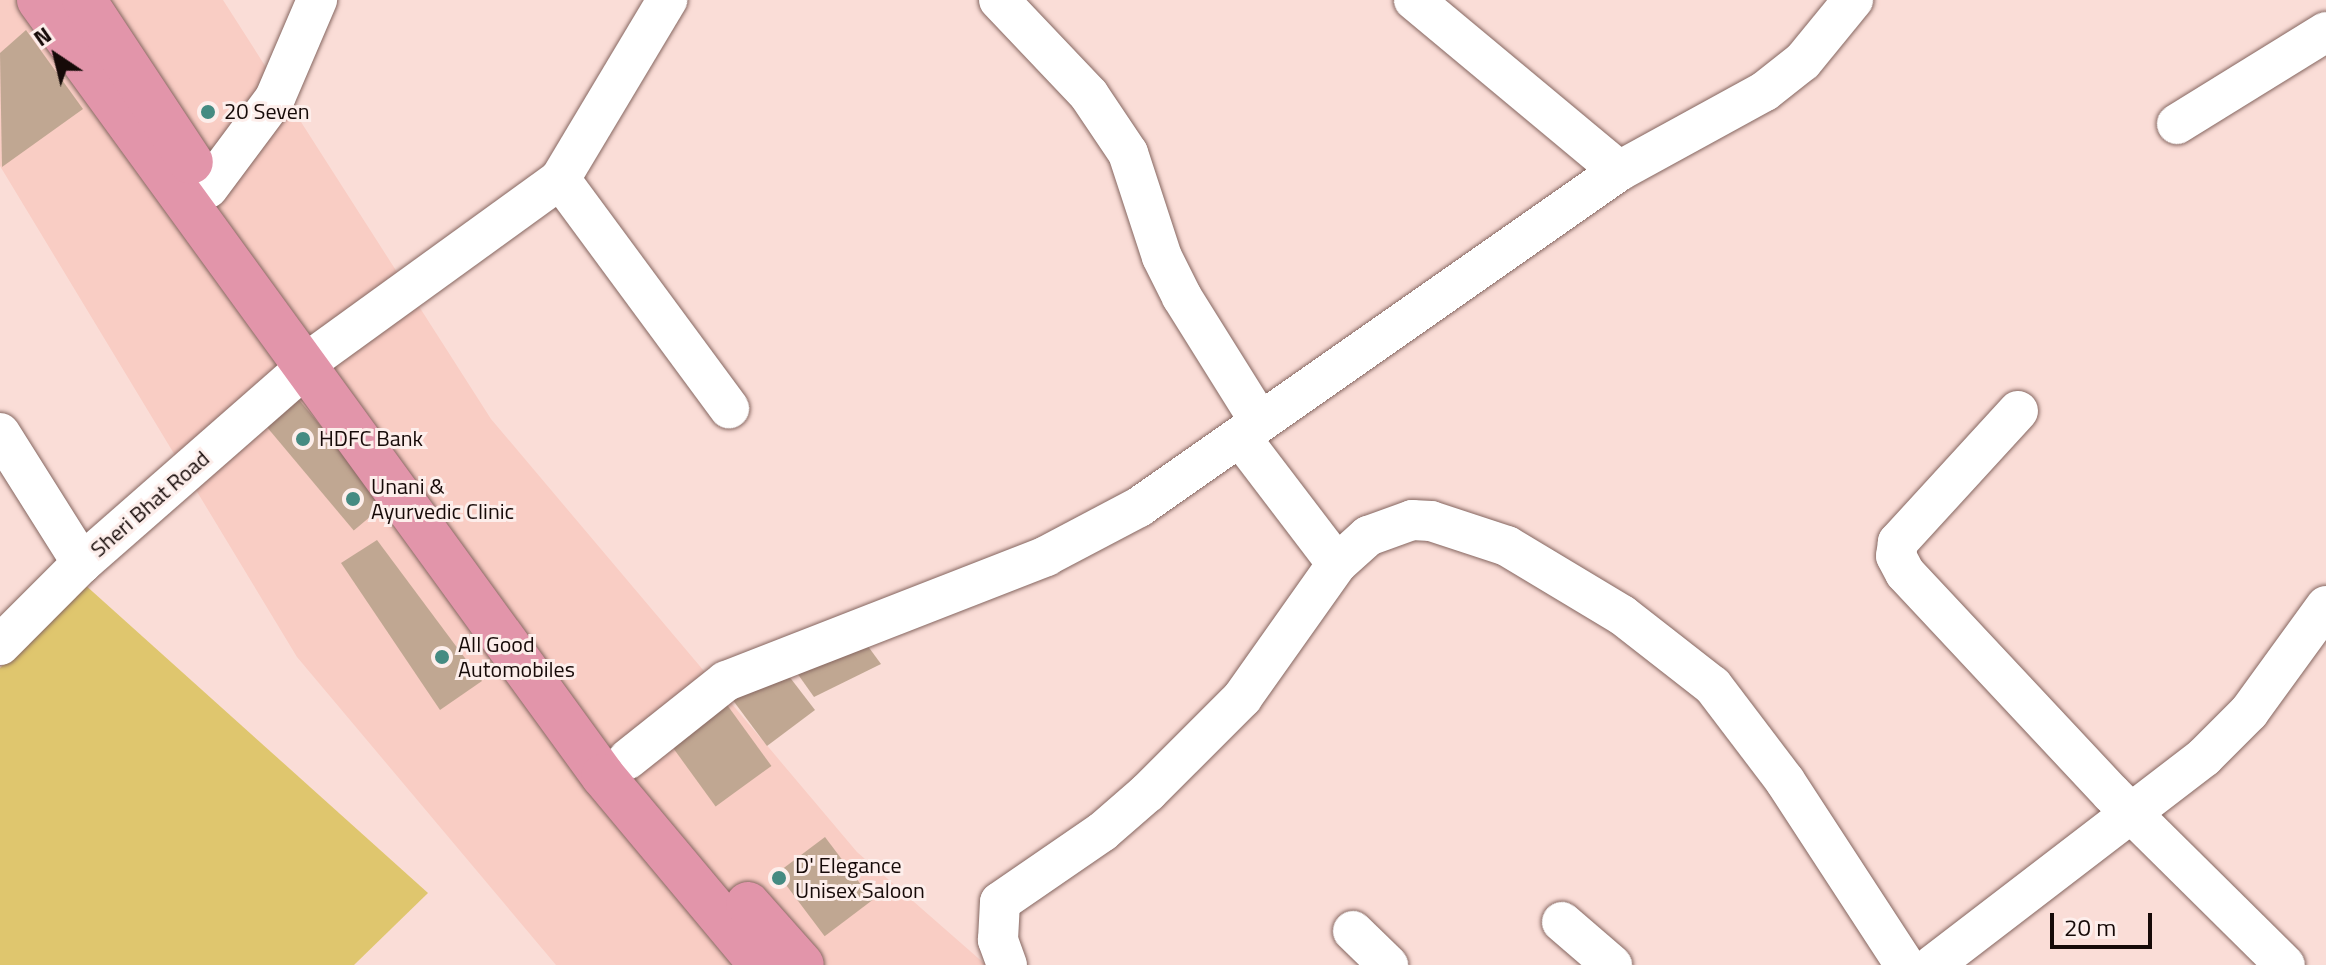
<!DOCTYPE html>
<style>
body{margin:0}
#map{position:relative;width:2326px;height:965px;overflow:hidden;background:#faddd7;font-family:"Titillium Web",sans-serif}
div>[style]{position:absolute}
.built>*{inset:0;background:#f9cdc4}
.green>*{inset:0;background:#dfc66e}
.building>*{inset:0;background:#c0a792;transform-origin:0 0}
.roads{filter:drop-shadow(0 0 2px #856660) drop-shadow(0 0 2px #856660)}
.minor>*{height:40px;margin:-20px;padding:0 20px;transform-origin:20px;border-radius:20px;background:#fff}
.highway>*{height:44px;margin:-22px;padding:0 22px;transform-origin:22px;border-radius:22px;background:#e295aa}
.dots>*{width:22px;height:22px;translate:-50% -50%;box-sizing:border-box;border:4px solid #fdeeeb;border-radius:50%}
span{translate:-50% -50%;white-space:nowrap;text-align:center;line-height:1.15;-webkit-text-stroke:6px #fdeeeb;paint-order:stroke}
.poi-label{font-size:22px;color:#160a08}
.left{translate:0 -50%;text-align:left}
.street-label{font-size:22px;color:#160a08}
.north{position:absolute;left:16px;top:16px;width:80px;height:80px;-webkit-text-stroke:6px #fdeeeb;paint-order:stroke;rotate:325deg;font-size:22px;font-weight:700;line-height:32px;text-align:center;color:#160a08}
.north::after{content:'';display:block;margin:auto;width:28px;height:36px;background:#160a08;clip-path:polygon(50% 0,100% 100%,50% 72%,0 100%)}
.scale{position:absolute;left:2050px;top:913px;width:102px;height:36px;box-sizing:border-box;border:4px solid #160a08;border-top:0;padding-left:10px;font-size:24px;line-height:28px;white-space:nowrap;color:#160a08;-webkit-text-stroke:6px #fdeeeb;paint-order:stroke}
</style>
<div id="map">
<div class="built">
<i style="clip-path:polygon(0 0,223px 0,491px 419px,857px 852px,986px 965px,556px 965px,297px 657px,0 166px)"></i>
</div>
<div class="green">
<i style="clip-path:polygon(83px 583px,428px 893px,354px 965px,0 965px,0 668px)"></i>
</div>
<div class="building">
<i style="clip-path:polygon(26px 30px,83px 109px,2px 167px,0 53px)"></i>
<i style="left:294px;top:394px;width:143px;height:42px;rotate:50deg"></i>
<i style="clip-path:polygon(377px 540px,482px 681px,440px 710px,341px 563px)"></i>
<i style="clip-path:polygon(859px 634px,881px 664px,814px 697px,792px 666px)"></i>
<i style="clip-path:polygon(785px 671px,815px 710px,767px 746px,732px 699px)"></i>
<i style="left:725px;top:702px;width:79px;height:69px;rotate:54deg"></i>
<i style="left:825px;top:837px;width:79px;height:60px;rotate:53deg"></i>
</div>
<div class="roads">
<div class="minor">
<i style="left:999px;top:0;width:131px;rotate:46.5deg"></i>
<i style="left:1089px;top:95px;width:70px;rotate:56.1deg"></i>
<i style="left:1128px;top:153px;width:109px;rotate:71.9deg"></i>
<i style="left:1162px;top:257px;width:45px;rotate:63.4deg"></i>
<i style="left:1182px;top:297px;width:147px;rotate:58deg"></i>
<i style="left:1414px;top:0;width:267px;rotate:39.8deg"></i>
<i style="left:2177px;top:124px;width:175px;rotate:-31.7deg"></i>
<i style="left:560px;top:179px;width:285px;rotate:53.6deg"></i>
<i style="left:208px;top:188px;width:112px;rotate:-53.3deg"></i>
<i style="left:275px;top:98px;width:107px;rotate:-66.8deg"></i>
<i style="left:320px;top:353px;width:296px;rotate:-35.9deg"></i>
<i style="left:560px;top:179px;width:209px;rotate:-59.1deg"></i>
<i style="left:2018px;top:411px;width:178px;rotate:132.5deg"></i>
<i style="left:1898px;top:542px;width:14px;rotate:98deg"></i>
<i style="left:1896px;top:556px;width:19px;rotate:62deg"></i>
<i style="left:1905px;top:573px;width:303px;rotate:46.9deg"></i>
<i style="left:2112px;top:794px;width:243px;rotate:44.7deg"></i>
<i style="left:0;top:433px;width:154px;rotate:57.8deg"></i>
<i style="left:1241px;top:438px;width:158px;rotate:52.7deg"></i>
<i style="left:0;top:645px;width:116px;rotate:-45deg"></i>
<i style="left:82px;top:563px;width:296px;rotate:-41.2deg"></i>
<i style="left:628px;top:759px;width:125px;rotate:-38.5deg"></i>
<i style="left:726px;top:681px;width:344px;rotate:-21.3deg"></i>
<i style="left:1046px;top:556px;width:105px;rotate:-27.8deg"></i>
<i style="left:1139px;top:507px;width:586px;rotate:-34.99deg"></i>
<i style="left:1619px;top:171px;width:166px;rotate:-28.7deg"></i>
<i style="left:1765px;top:91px;width:48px;rotate:-38.3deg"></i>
<i style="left:1803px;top:61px;width:79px;rotate:-50.7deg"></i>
<i style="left:1562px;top:922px;width:66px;rotate:40.7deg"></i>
<i style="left:1353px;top:931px;width:49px;rotate:44.2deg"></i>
<i style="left:1007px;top:965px;width:27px;rotate:-110deg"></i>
<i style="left:998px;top:940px;width:38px;rotate:-87deg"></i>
<i style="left:1000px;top:902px;width:124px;rotate:-34.5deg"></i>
<i style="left:1102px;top:832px;width:61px;rotate:-41deg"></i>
<i style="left:1148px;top:792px;width:133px;rotate:-45deg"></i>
<i style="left:1242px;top:698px;width:164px;rotate:-54.7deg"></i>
<i style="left:1337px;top:564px;width:42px;rotate:-42.1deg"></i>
<i style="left:1368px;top:536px;width:47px;rotate:-20deg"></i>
<i style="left:1412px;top:520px;width:19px;rotate:3deg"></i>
<i style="left:1431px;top:521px;width:80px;rotate:18.2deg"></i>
<i style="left:1507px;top:546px;width:134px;rotate:31deg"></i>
<i style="left:1622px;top:615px;width:115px;rotate:38deg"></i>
<i style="left:1713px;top:686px;width:119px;rotate:52.8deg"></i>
<i style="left:1785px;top:781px;width:220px;rotate:56.9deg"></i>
<i style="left:1933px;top:965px;width:342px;rotate:-37.5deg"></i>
<i style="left:2204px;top:757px;width:64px;rotate:-45deg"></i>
<i style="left:2249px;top:712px;width:131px;rotate:-54deg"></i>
</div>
<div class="highway">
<i style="left:39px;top:0;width:959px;rotate:53.99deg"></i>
<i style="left:603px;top:776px;width:246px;rotate:50.1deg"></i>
<i style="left:84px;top:0;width:194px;rotate:56.6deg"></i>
<i style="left:748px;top:904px;width:81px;rotate:48.5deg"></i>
</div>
</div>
<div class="dots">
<i style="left:208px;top:112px;background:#458b82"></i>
<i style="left:303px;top:439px;background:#458b82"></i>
<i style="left:353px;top:499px;background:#458b82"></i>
<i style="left:442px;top:657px;background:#458b82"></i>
<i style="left:779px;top:878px;background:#458b82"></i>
</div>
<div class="poi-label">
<span class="left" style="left:224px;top:112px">20 Seven</span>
<span class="left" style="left:319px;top:439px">HDFC Bank</span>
<span class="left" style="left:371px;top:499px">Unani &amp;<br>Ayurvedic Clinic</span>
<span class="left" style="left:458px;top:657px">All Good<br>Automobiles</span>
<span class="left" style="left:795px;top:878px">D' Elegance<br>Unisex Saloon</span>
</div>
<div class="street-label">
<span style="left:150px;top:504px;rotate:-41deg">Sheri Bhat Road</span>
</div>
<div class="north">N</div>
<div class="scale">20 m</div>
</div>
